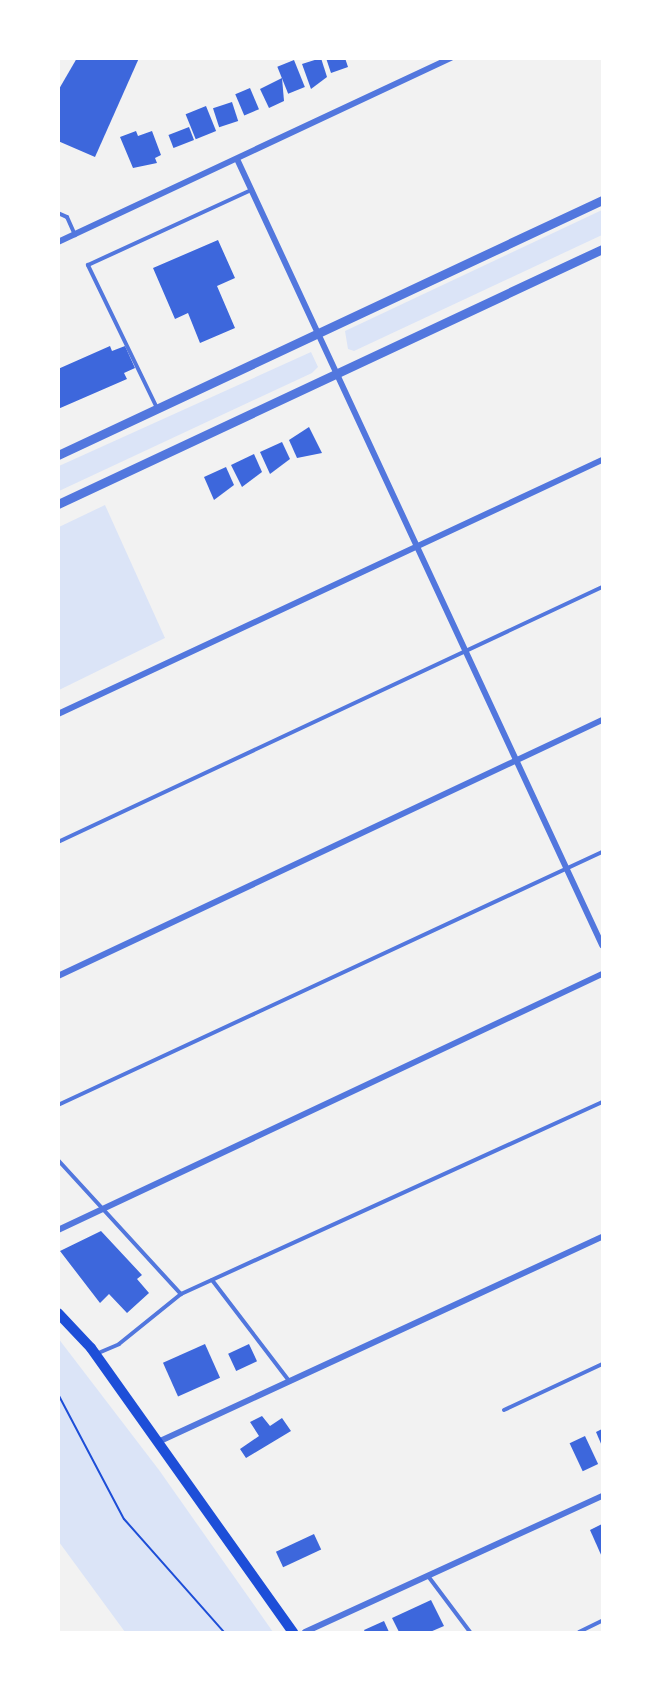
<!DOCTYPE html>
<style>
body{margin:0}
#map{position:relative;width:661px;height:1691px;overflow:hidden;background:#f2f2f2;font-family:"Open Sans",sans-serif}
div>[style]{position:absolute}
.green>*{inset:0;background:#dbe4f7}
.building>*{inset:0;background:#3d67dc;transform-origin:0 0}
.path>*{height:2px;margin:-1px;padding:0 1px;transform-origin:1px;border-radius:1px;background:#1d4ed8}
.service>*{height:4px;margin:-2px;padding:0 2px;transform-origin:2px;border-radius:2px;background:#5277de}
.minor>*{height:6px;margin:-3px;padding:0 3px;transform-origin:3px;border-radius:3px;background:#5277de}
.tertiary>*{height:9px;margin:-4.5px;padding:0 4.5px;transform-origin:4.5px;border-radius:4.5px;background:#5277de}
.secondary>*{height:10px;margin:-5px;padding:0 5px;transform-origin:5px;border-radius:5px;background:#1d4ed8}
span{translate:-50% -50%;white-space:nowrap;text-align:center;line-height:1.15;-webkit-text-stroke:4.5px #fff;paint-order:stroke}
.frame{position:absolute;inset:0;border:60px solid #fff;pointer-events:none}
</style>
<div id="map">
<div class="green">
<i style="clip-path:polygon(602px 210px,602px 235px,354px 351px,348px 349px,345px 331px)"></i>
<i style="clip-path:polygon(311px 352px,318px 367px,312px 373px,59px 491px,59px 466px)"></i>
<i style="clip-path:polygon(105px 505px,165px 638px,59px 690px,59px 527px)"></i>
<i style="clip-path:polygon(58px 1338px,159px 1470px,273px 1632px,125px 1632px,59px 1542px)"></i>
</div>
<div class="building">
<i style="clip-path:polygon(77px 58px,139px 58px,95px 157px,58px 141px,59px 89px)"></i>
<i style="clip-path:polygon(321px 58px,327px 77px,311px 89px,302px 64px)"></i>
<i style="clip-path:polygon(326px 58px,345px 58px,348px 67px,331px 73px)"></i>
<i style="left:294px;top:60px;width:29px;height:18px;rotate:68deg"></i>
<i style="clip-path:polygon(282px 78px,284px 101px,269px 108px,260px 89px)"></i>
<i style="left:250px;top:88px;width:23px;height:16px;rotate:67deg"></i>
<i style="left:232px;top:102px;width:20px;height:20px;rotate:72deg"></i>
<i style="left:206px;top:106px;width:27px;height:22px;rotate:68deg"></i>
<i style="left:189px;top:127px;width:14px;height:22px;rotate:69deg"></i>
<i style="clip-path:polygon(136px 131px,138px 136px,152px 131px,161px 155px,155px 158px,157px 163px,133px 168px,120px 137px)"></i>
<i style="clip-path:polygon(218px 240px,235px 278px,217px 286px,235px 328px,200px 343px,188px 313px,175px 319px,153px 268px)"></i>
<i style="clip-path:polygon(110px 346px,112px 351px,125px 346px,135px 368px,124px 373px,127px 379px,58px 409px,58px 369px)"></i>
<i style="clip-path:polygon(309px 427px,322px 453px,297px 458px,289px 440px)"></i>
<i style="clip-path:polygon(282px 442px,290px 459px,270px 474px,260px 452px)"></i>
<i style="clip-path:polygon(254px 454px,262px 472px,242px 487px,231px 465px)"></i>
<i style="clip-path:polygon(226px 467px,234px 485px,214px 500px,204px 477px)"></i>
<i style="clip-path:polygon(101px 1231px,142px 1275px,137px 1279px,149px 1293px,127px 1313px,109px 1294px,100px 1303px,60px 1251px)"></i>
<i style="left:205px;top:1344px;width:37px;height:46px;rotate:66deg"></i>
<i style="left:249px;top:1344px;width:19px;height:23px;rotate:65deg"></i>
<i style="clip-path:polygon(262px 1416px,270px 1426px,282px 1418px,291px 1431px,246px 1458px,240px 1449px,259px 1436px,250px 1422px)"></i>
<i style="clip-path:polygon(602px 1429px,602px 1446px,596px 1432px)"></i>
<i style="left:585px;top:1436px;width:31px;height:17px;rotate:65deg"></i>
<i style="clip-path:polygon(602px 1524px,602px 1557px,590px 1530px)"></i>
<i style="left:314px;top:1534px;width:17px;height:42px;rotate:65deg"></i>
<i style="clip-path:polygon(431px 1600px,444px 1626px,430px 1632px,399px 1632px,392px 1618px)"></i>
<i style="clip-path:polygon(384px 1621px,389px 1632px,365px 1632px,364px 1630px)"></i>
</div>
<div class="path">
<i style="left:58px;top:1394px;width:141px;rotate:62.2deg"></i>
<i style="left:124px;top:1519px;width:151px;rotate:48.5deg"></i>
</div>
<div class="service">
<i style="left:58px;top:213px;width:10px;rotate:24deg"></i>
<i style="left:67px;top:217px;width:20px;rotate:66deg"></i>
<i style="left:157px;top:408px;width:159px;rotate:-115.8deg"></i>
<i style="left:88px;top:265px;width:179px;rotate:-24.7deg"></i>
<i style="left:58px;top:842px;width:601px;rotate:-25.11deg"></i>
<i style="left:58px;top:1105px;width:600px;rotate:-24.94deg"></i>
<i style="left:58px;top:1160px;width:182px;rotate:47.5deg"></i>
<i style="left:212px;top:1280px;width:128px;rotate:52.6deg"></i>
<i style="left:96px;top:1354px;width:25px;rotate:-23deg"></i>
<i style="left:119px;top:1344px;width:80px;rotate:-38.9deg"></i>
<i style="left:181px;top:1294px;width:463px;rotate:-24.5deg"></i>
<i style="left:504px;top:1410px;width:108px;rotate:-25.1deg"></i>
<i style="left:428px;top:1576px;width:70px;rotate:53.1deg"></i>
<i style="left:579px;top:1632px;width:25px;rotate:-26deg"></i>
</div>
<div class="minor">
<i style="left:237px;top:159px;width:867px;rotate:65.09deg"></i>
<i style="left:58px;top:242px;width:434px;rotate:-25.1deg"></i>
<i style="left:58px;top:714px;width:600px;rotate:-25.03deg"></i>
<i style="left:58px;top:976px;width:601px;rotate:-25.2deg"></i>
<i style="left:58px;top:1230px;width:601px;rotate:-25.2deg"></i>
<i style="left:158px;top:1442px;width:489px;rotate:-24.8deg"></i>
<i style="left:305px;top:1632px;width:327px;rotate:-24.6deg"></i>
</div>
<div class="tertiary">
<i style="left:58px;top:455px;width:601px;rotate:-25.11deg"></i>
<i style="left:58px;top:504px;width:601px;rotate:-25.11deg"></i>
</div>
<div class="secondary">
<i style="left:58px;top:1313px;width:48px;rotate:46.7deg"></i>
<i style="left:91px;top:1348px;width:349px;rotate:54.6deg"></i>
</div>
<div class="frame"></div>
</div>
